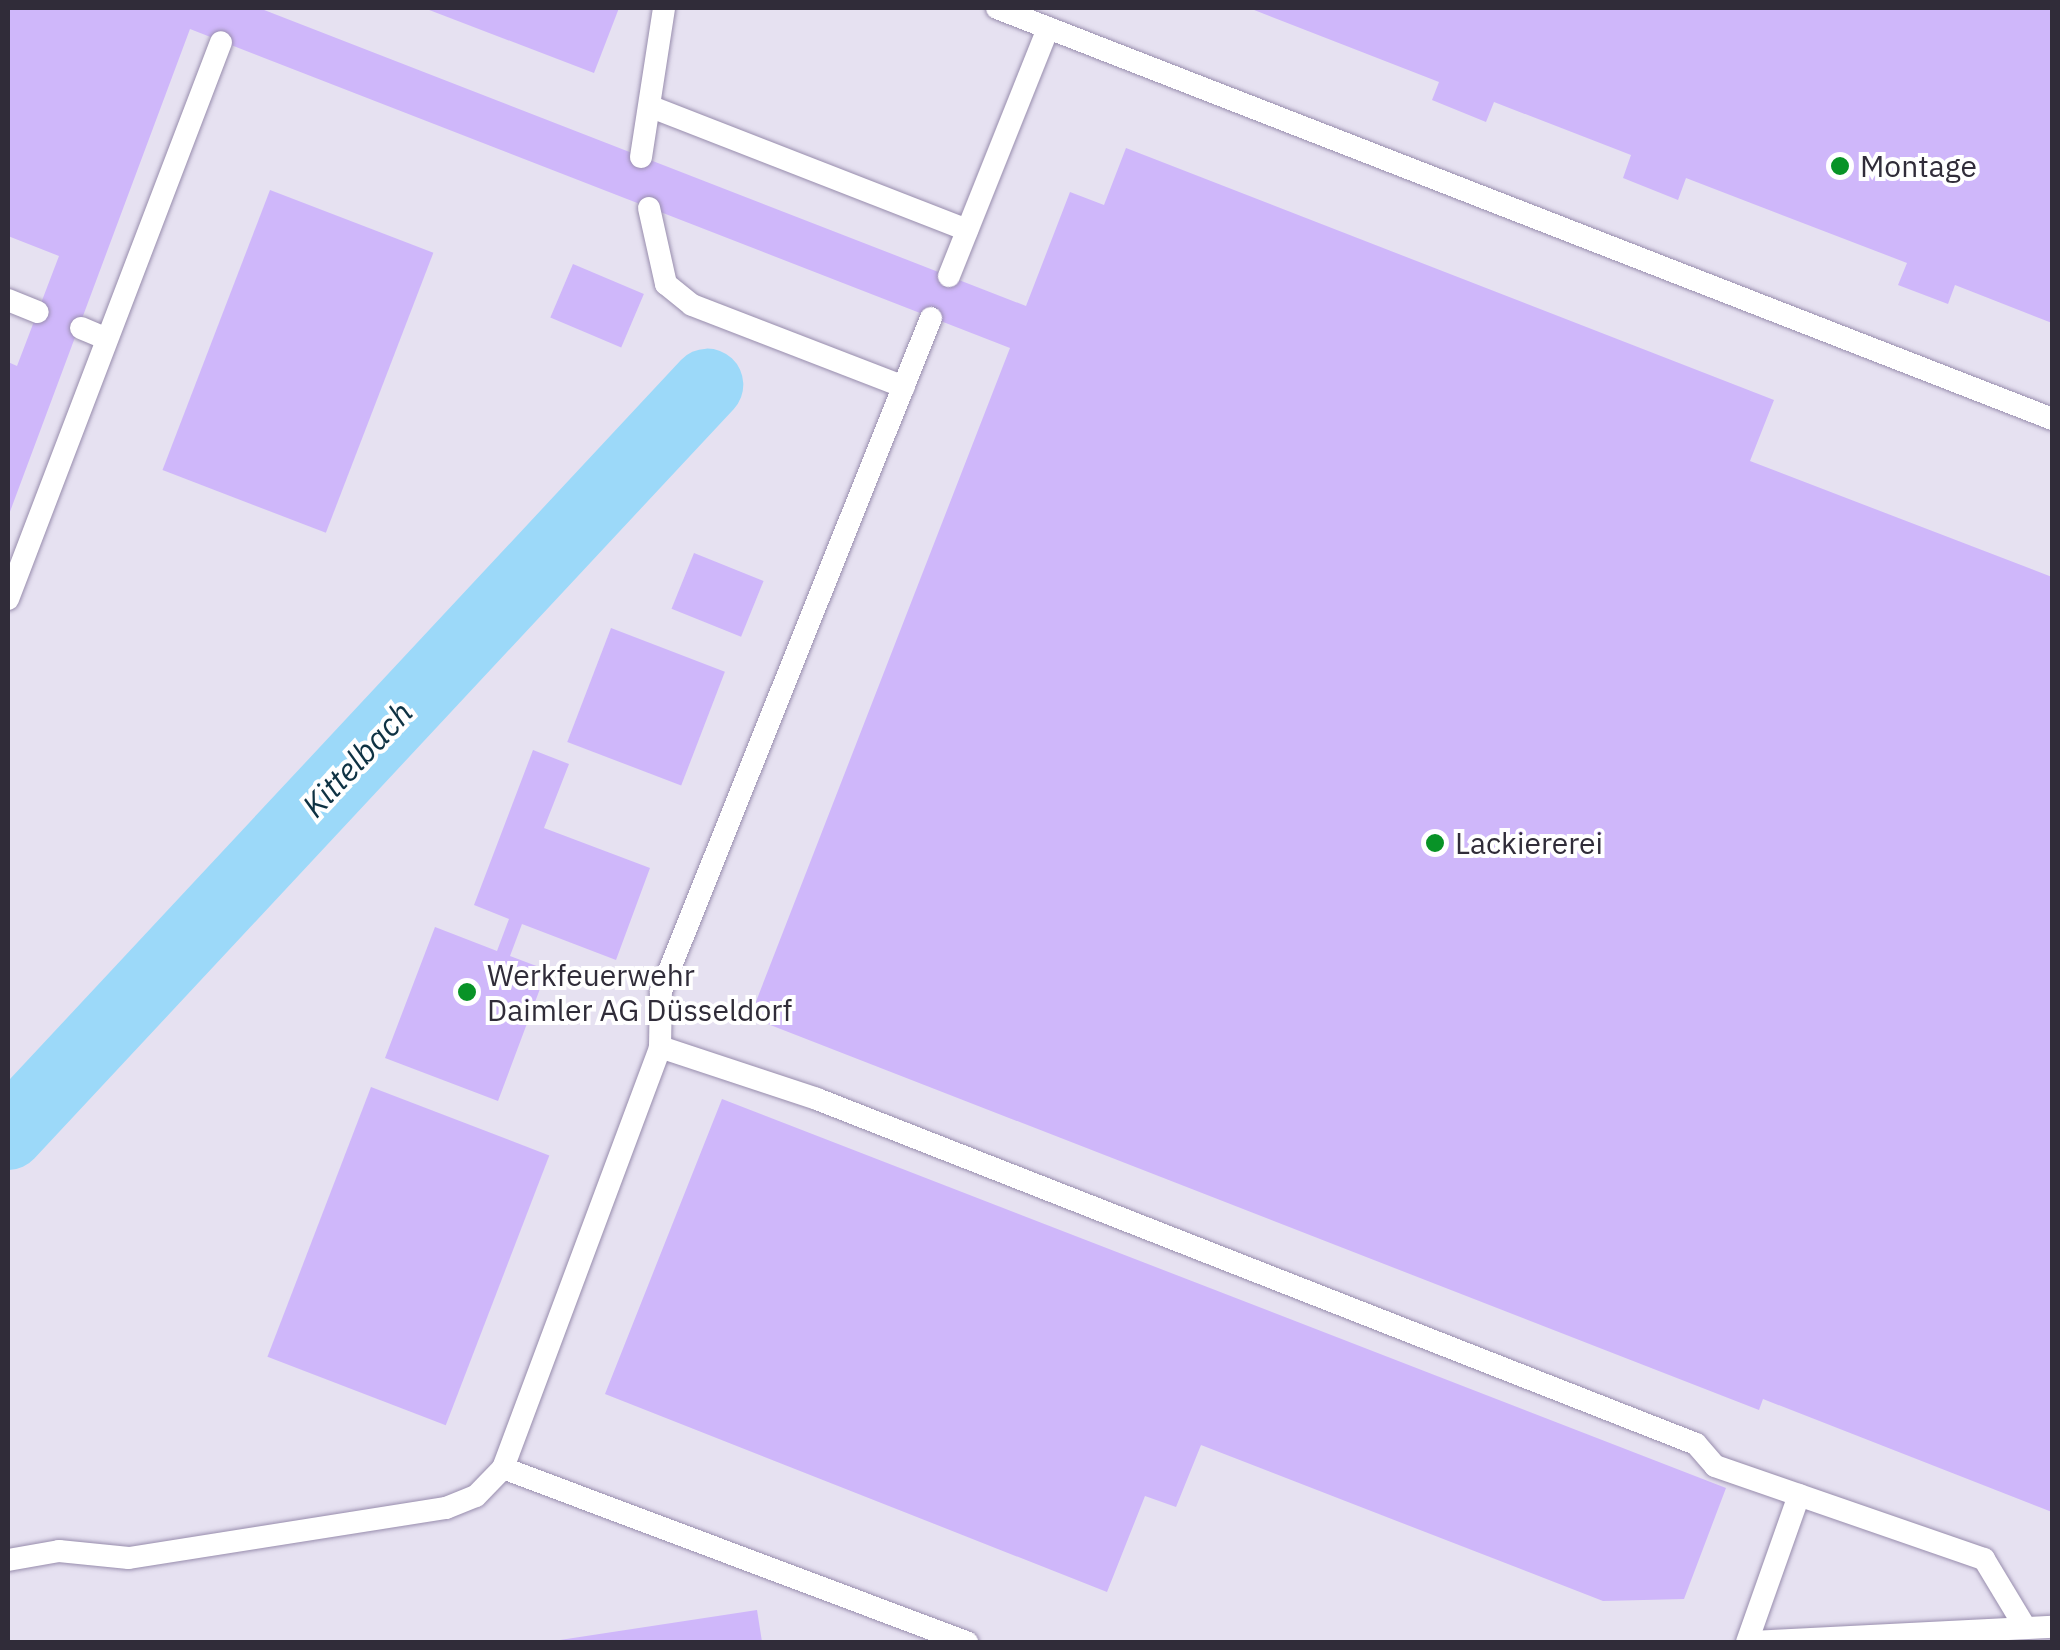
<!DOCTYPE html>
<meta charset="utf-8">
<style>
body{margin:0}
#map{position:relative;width:2060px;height:1650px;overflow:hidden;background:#f5f1ff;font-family:"IBM Plex Sans",sans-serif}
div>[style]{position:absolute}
.built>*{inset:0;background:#e6e1f1;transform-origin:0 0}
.river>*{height:72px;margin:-36px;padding:0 36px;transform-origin:36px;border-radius:36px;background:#9cd9f9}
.building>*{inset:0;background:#cfb7fa;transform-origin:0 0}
.roads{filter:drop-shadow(0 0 2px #988dad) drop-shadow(0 0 2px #988dad)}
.service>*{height:22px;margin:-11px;padding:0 11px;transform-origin:11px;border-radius:11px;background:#fff}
.dots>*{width:28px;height:28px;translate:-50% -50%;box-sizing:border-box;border:5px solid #fff;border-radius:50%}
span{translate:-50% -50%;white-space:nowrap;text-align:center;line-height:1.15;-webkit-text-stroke:8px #fff;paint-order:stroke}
.poi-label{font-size:30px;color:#302c39}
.left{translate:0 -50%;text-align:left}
.water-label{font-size:32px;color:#0e3243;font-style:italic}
.frame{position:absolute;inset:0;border:10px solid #302c39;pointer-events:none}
</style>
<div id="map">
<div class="built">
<i style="left:8px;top:8px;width:2044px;height:1634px"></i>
</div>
<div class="river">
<i style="left:8px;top:1134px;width:1025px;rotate:-46.98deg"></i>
</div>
<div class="building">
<i style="clip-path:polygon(8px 8px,259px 8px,1026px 306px,1070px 192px,1104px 205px,1126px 148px,1774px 400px,1750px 461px,2052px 577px,2052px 1512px,1763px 1399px,1759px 1410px,750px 1017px,1010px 348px,190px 29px,8px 517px,8px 362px,17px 366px,59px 256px,8px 236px)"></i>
<i style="clip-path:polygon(424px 8px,619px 8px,594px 73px)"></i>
<i style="clip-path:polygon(1249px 8px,2052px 8px,2052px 323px,1955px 285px,1948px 304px,1898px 285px,1907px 263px,1686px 178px,1678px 200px,1623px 178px,1631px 155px,1494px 102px,1486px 122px,1432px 100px,1439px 82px)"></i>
<i style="left:270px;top:190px;width:175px;height:300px;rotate:21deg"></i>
<i style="left:573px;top:264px;width:77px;height:58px;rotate:23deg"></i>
<i style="left:694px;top:553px;width:75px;height:60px;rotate:22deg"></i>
<i style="left:611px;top:628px;width:122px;height:122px;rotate:21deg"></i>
<i style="clip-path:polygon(533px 750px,569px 764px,544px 828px,650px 868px,616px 960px,522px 924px,510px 956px,547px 970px,498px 1101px,385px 1058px,435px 927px,497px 951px,509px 919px,474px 905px)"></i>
<i style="left:371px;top:1087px;width:191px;height:289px;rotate:21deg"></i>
<i style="clip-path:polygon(722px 1099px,1726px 1488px,1684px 1599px,1603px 1601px,1201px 1445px,1176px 1507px,1145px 1496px,1107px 1592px,605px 1394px)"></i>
<i style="clip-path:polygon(757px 1610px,762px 1642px,560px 1642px,560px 1640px)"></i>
</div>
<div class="roads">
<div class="service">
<i style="left:997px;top:8px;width:1132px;rotate:21.28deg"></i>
<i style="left:654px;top:108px;width:336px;rotate:21.3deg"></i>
<i style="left:641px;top:157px;width:151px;rotate:-81.2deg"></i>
<i style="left:649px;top:208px;width:78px;rotate:77.4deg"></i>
<i style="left:666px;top:284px;width:33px;rotate:39deg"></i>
<i style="left:692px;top:305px;width:227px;rotate:21.1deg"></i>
<i style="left:949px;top:276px;width:267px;rotate:-68.2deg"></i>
<i style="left:8px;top:300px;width:32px;rotate:22deg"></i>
<i style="left:81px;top:328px;width:28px;rotate:23deg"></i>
<i style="left:8px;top:599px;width:596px;rotate:-69.07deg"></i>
<i style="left:660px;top:1047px;width:165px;rotate:18.3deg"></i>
<i style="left:817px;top:1099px;width:944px;rotate:21.43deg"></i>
<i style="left:1696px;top:1444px;width:29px;rotate:49deg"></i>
<i style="left:1715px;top:1466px;width:285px;rotate:19.1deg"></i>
<i style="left:1984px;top:1559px;width:79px;rotate:58.9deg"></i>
<i style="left:503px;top:1468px;width:496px;rotate:20.6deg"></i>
<i style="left:8px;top:1560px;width:52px;rotate:-10deg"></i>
<i style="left:59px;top:1551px;width:70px;rotate:5.7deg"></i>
<i style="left:129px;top:1558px;width:321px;rotate:-9deg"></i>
<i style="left:446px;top:1508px;width:32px;rotate:-22deg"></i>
<i style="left:476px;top:1496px;width:39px;rotate:-46deg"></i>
<i style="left:503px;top:1468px;width:449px;rotate:-69.5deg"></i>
<i style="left:660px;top:1047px;width:56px;rotate:-89deg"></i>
<i style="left:661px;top:991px;width:725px;rotate:-68.14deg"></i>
<i style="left:1747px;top:1642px;width:156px;rotate:-70.5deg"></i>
<i style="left:1753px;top:1642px;width:299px;rotate:-2.9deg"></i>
</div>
</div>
<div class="dots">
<i style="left:1840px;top:166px;background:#089327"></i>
<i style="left:1435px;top:843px;background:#089327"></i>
<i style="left:467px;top:992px;background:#089327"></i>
</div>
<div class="poi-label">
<span class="left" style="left:1860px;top:166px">Montage</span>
<span class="left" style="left:1455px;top:843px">Lackiererei</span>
<span class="left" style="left:487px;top:992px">Werkfeuerwehr<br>Daimler AG Düsseldorf</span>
</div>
<div class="water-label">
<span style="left:357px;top:759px;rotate:-47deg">Kittelbach</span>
</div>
<div class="frame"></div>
</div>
